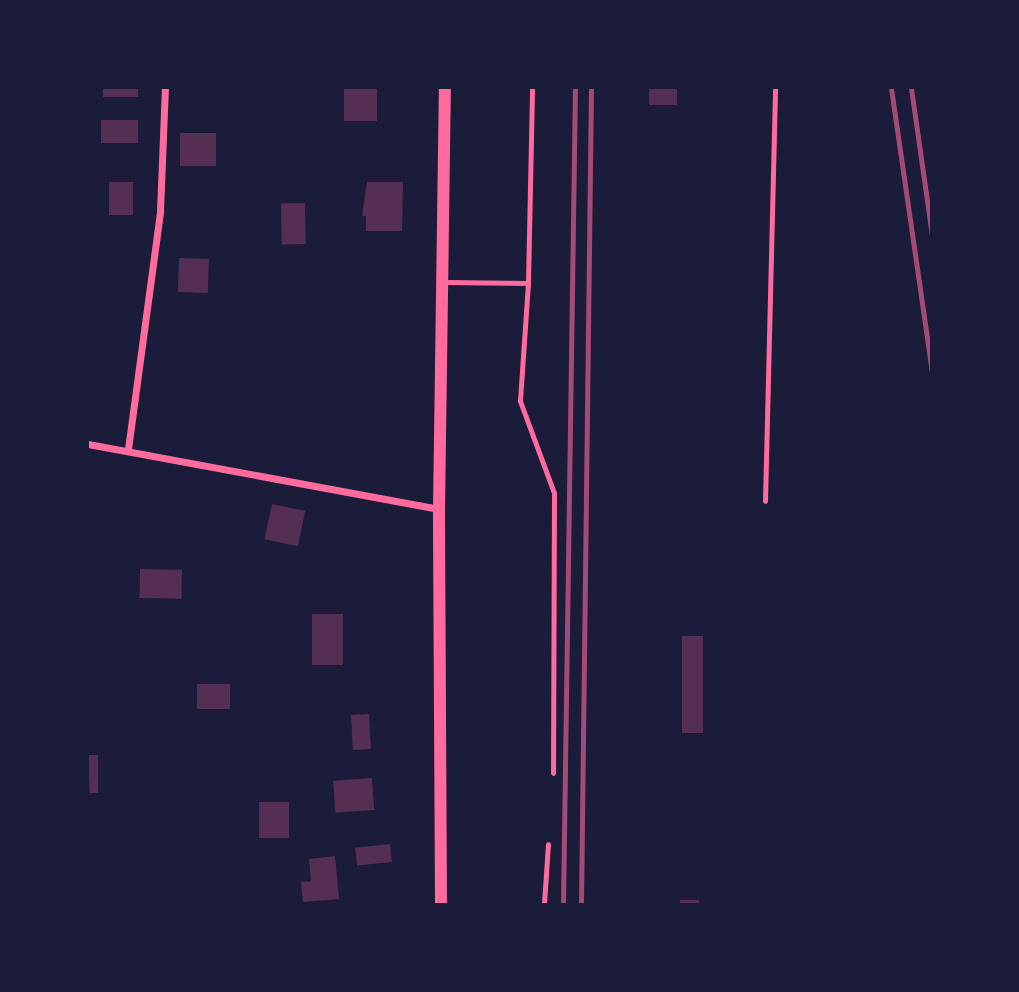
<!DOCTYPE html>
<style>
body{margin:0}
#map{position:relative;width:1019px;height:992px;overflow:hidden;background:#1b1b3a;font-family:"DM Sans",sans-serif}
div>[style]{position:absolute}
.building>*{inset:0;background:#542f53;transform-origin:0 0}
.service>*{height:5px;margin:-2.5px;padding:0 2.5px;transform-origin:2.5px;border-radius:2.5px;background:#ff6b9d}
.minor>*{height:7px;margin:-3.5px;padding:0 3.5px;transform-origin:3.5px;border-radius:3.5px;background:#ff6b9d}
.tertiary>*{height:12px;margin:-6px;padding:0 6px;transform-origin:6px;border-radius:6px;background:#ff6b9d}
.rail>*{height:5px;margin:-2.5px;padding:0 2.5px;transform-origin:2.5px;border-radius:2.5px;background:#a44b75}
span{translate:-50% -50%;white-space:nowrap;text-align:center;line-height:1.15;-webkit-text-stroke:7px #1b1b3a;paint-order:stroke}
.frame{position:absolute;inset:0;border:89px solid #1b1b3a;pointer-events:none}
</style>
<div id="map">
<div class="building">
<i style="left:103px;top:88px;width:35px;height:9px"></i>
<i style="left:344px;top:88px;width:33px;height:33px"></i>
<i style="left:649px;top:88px;width:28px;height:17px"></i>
<i style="left:101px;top:120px;width:37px;height:23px"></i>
<i style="left:180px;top:133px;width:36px;height:33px"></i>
<i style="left:109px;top:182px;width:24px;height:33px"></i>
<i style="clip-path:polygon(367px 182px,403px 182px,402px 231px,366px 231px,366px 216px,362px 216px)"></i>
<i style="left:305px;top:203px;width:41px;height:24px;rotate:89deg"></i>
<i style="left:179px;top:258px;width:30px;height:34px;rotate:2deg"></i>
<i style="left:272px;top:504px;width:34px;height:36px;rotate:12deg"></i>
<i style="left:140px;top:569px;width:42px;height:29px;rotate:1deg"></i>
<i style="left:312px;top:614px;width:31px;height:51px"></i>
<i style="left:682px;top:636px;width:21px;height:97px"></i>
<i style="left:197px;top:684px;width:33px;height:25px"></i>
<i style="left:369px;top:714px;width:35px;height:18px;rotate:87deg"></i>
<i style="clip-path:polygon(88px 755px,98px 755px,98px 793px,90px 793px,90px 800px)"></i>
<i style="left:372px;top:778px;width:32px;height:39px;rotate:86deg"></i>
<i style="left:259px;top:802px;width:30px;height:36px"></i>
<i style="left:390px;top:844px;width:18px;height:35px;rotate:84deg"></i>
<i style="clip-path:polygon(335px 856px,339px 899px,303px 902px,301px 882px,311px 881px,309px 859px)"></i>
<i style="left:680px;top:900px;width:19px;height:4px"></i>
</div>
<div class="service">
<i style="left:443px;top:282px;width:85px;rotate:0.7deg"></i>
<i style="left:528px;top:283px;width:118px;rotate:93.9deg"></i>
<i style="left:520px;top:401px;width:98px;rotate:69.7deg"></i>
<i style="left:554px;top:493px;width:280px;rotate:90.2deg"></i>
<i style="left:528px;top:283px;width:195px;rotate:-88.8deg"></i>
<i style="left:765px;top:501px;width:413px;rotate:-88.6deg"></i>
<i style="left:544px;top:904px;width:60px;rotate:-86.2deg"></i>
</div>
<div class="minor">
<i style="left:88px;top:444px;width:357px;rotate:10.5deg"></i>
<i style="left:128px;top:449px;width:240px;rotate:-82.3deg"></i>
<i style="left:160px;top:211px;width:123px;rotate:-87.7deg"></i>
</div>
<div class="tertiary">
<i style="left:441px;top:904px;width:395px;rotate:-90.3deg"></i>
<i style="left:439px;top:509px;width:421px;rotate:-89.2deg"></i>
</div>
<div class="rail">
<i style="left:891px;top:88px;width:289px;rotate:81.8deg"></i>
<i style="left:911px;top:88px;width:148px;rotate:81.9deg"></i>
<i style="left:563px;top:904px;width:816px;rotate:-89.16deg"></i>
<i style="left:581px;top:904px;width:816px;rotate:-89.3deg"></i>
</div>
<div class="frame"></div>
</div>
